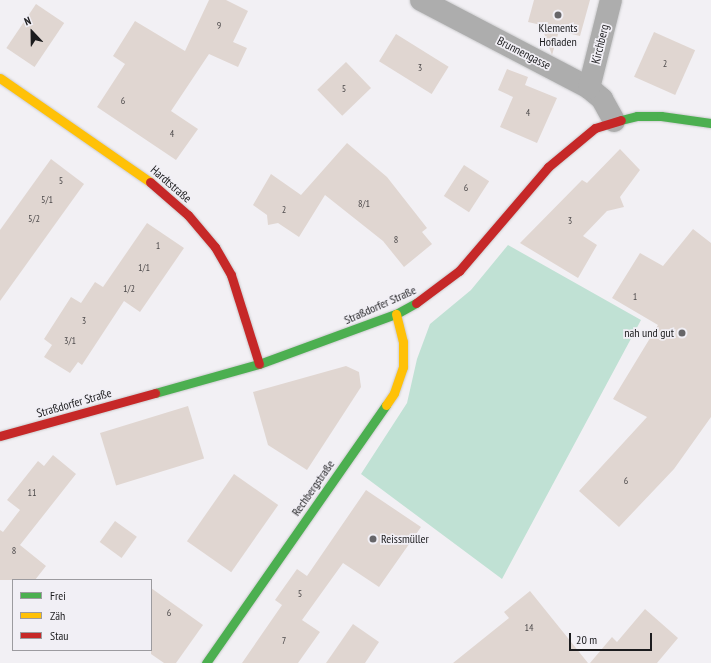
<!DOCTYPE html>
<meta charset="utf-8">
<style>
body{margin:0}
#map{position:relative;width:711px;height:663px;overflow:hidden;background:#f2f0f4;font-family:"PT Sans Narrow",sans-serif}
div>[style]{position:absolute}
.green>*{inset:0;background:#c0e1d4}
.building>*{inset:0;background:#e0d6d1;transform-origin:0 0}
.roads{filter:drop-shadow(0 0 1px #cbcbcd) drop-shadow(0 0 1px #cbcbcd)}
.street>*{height:22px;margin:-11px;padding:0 11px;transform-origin:11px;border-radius:11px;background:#adadad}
.fast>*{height:9px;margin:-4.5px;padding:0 4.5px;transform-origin:4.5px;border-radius:4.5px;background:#4caf50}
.slow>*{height:9px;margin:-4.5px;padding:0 4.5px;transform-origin:4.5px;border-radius:4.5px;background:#ffc107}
.jam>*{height:9px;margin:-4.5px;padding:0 4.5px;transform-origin:4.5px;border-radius:4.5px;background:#c62828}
.dots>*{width:11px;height:11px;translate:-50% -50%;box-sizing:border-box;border:2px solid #f1eff5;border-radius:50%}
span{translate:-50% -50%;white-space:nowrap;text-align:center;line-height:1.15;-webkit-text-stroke:3.5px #f1eff5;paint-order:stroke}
.number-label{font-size:10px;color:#4d4a4b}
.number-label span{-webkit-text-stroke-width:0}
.poi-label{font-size:12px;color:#1c1c1e}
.right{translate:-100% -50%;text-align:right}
.left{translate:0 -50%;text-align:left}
.street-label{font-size:12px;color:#1c1c1e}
.legend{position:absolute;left:12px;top:579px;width:140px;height:72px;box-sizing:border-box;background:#f1eff5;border:1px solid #9c9b9f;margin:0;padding:5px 7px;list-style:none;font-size:12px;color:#1c1c1e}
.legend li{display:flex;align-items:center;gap:8px;height:20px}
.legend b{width:20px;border:1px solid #9c9b9f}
.north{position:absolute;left:12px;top:12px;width:40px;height:40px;-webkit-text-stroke:3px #f1eff5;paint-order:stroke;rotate:338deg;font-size:11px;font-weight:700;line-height:16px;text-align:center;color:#1c1c1e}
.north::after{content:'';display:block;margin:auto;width:14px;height:18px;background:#1c1c1e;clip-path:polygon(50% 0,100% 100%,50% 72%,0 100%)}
.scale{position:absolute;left:569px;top:633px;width:83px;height:18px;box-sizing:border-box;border:2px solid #1c1c1e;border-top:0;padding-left:5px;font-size:12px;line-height:14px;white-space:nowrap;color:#1c1c1e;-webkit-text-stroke:3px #f1eff5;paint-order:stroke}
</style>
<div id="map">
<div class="green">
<i style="clip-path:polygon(508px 245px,641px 320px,502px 579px,361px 474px,407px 403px,417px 359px,430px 324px,471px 290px)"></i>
</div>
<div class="building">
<i style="clip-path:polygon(209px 0,226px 0,248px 11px,233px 42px,247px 48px,238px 67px,209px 54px,171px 111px,198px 129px,176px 160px,97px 107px,125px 64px,113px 56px,135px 21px,185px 51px)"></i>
<i style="clip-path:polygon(534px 0,590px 0,580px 36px,559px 31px,552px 55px,541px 25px,528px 22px)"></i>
<i style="left:36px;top:4px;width:34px;height:53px;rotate:34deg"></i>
<i style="left:654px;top:32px;width:45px;height:49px;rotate:24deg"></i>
<i style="left:396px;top:34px;width:62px;height:32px;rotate:32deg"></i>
<i style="left:346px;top:62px;width:36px;height:40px;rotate:46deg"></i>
<i style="clip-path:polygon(507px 69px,528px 77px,525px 85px,557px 98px,537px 143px,500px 127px,513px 97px,498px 90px)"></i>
<i style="clip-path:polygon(347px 143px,387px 177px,427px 228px,422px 232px,432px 244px,404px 267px,383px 241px,325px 195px,299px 237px,278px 223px,268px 225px,267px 215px,253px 205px,271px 174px,301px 195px)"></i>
<i style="clip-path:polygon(620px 149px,640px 170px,620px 197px,624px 207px,607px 211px,583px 236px,597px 245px,578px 278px,520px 243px,582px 180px,587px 183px)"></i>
<i style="clip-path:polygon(51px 159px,84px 184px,0 301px,0 230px)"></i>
<i style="left:464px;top:165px;width:30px;height:37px;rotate:33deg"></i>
<i style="clip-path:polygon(147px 223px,184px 248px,140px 312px,124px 301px,82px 365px,78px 362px,70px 373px,44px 357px,52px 345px,44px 339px,71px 297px,81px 303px,95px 282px,103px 287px)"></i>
<i style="clip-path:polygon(693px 229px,711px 243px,711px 417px,674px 469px,619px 527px,579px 491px,647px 417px,613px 399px,658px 325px,612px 298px,640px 253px,663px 266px)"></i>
<i style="clip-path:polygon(346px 366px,359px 372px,361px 387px,307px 470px,268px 445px,253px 392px)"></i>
<i style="left:188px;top:406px;width:55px;height:92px;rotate:73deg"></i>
<i style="clip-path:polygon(53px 455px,76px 474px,20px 545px,46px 566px,35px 580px,0 580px,0 530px,3px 532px,20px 510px,7px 500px,38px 461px,44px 466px)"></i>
<i style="left:234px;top:474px;width:54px;height:82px;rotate:35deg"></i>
<i style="clip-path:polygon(366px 490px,421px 527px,379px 587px,343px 563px,302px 620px,320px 632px,298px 663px,242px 663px,282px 605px,275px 600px,297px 569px,307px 576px)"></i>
<i style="left:115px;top:521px;width:27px;height:26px;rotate:36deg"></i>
<i style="clip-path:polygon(151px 588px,203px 625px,176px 663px,164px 663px,151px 654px)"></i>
<i style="clip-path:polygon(530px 591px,588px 663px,453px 663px,509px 618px,504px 612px)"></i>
<i style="clip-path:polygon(645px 609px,678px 638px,657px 663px,590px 663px,612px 637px,617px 642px)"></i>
<i style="clip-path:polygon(353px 624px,379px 642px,365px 663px,326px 663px)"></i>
</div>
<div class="roads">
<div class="street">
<i style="left:421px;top:0;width:190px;rotate:27.6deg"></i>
<i style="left:589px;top:88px;width:17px;rotate:40deg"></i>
<i style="left:602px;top:99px;width:25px;rotate:61deg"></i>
<i style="left:589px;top:88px;width:91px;rotate:-76deg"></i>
</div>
<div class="fast">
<i style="left:621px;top:120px;width:16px;rotate:-14deg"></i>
<i style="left:637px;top:116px;width:24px"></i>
<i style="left:661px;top:116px;width:50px;rotate:8deg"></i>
<i style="left:155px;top:393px;width:108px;rotate:-15.6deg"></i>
<i style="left:259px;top:364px;width:146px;rotate:-20.1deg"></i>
<i style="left:396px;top:314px;width:23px;rotate:-29deg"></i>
<i style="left:206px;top:663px;width:315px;rotate:-55.1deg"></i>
</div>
<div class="slow">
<i style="left:0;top:78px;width:183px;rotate:34.7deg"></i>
<i style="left:386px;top:405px;width:14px;rotate:-56deg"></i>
<i style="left:394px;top:393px;width:28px;rotate:-71deg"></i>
<i style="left:403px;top:367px;width:25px;rotate:-90deg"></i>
<i style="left:403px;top:342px;width:29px;rotate:-104deg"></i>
</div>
<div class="jam">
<i style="left:150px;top:182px;width:50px;rotate:41deg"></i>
<i style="left:188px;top:215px;width:42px;rotate:49.8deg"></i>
<i style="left:215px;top:247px;width:32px;rotate:60deg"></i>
<i style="left:231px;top:275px;width:93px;rotate:72.5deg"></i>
<i style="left:416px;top:303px;width:54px;rotate:-36.7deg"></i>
<i style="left:459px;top:271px;width:137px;rotate:-49.4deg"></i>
<i style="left:548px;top:167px;width:61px;rotate:-39.7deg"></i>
<i style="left:595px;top:128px;width:27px;rotate:-17deg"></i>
<i style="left:0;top:436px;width:161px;rotate:-15.5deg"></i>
</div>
</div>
<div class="dots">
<i style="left:558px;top:15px;background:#676669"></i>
<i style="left:682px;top:333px;background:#676669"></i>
<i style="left:373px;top:539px;background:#676669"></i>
</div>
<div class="number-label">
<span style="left:219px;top:26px">9</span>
<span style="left:665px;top:64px">2</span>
<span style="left:420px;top:68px">3</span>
<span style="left:344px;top:89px">5</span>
<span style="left:123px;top:101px">6</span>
<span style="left:528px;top:113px">4</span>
<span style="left:172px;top:134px">4</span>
<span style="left:61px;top:181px">5</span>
<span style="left:466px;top:188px">6</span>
<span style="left:47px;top:200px">5/1</span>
<span style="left:364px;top:204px">8/1</span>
<span style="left:284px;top:210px">2</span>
<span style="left:34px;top:219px">5/2</span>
<span style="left:570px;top:221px">3</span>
<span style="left:396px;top:240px">8</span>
<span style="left:158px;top:246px">1</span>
<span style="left:144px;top:268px">1/1</span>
<span style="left:129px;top:289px">1/2</span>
<span style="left:635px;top:297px">1</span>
<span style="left:84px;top:321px">3</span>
<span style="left:70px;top:341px">3/1</span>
<span style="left:626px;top:481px">6</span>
<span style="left:32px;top:493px">11</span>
<span style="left:14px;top:551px">8</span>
<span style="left:300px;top:594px">5</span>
<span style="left:169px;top:613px">6</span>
<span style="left:529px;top:628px">14</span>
<span style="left:284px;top:641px">7</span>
</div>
<div class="poi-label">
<span style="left:558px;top:35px">Klements<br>Hofladen</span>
<span class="right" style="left:674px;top:333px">nah und gut</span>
<span class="left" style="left:381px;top:539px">Reissmüller</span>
</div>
<div class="street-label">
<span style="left:600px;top:44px;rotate:-76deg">Kirchberg</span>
<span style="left:524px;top:53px;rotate:27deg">Brunnengasse</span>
<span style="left:171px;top:184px;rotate:41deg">Hardtstraße</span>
<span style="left:380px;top:305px;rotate:-24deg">Straßdorfer Straße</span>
<span style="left:74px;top:403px;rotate:-16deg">Straßdorfer Straße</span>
<span style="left:313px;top:488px;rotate:-55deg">Rechbergstraße</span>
</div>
<ul class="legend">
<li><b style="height:5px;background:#4caf50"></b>Frei</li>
<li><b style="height:5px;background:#ffc107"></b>Zäh</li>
<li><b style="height:5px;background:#c62828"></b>Stau</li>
</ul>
<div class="north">N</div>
<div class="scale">20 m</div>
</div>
